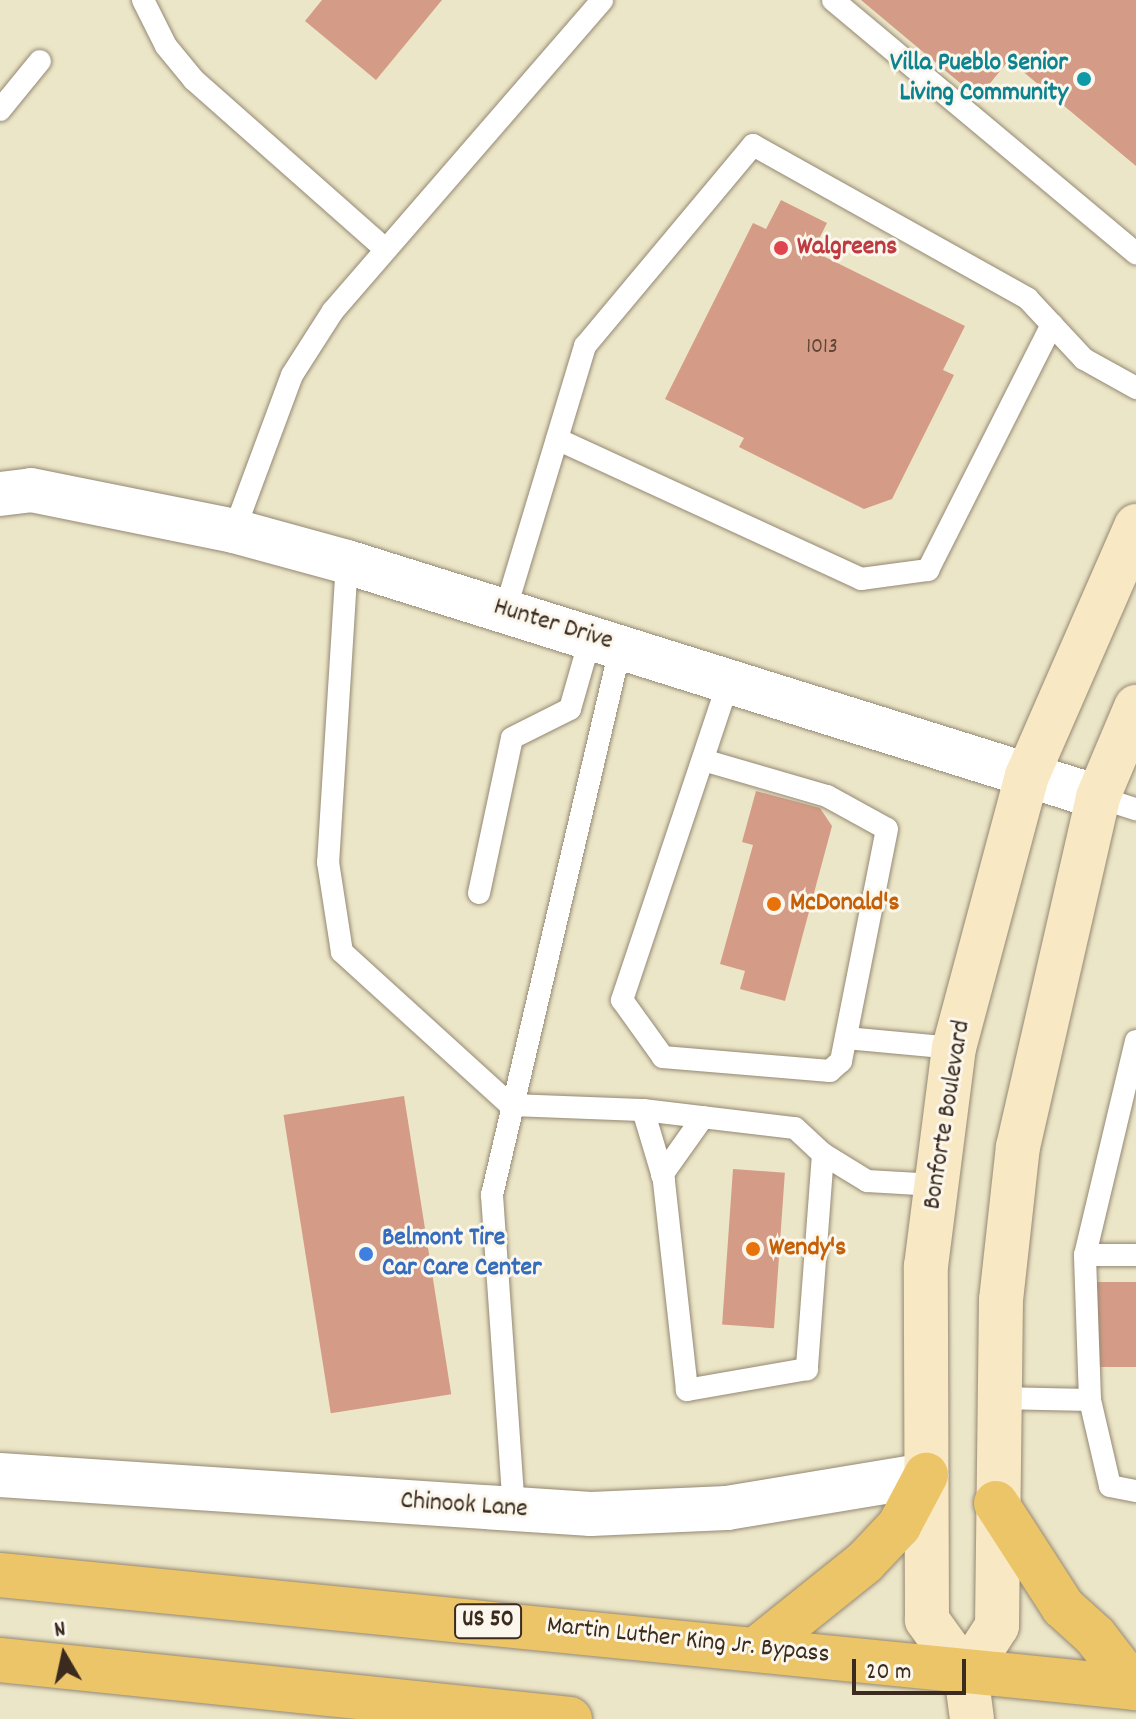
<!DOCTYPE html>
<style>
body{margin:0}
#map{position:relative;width:1136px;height:1719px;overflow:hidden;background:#ece6c8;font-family:Dekko,sans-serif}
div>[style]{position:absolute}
.building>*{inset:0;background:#d49c87;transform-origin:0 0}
.roads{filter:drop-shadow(0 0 2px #948873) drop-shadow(0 0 2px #948873)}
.service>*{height:22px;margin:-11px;padding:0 11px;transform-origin:11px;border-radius:11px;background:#fff}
.minor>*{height:44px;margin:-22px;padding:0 22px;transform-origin:22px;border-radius:22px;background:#fff}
.secondary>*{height:44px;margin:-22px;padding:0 22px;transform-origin:22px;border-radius:22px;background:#f8e8c3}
.trunk>*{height:44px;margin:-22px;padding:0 22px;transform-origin:22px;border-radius:22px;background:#edc569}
.dots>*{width:22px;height:22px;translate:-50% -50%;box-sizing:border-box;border:4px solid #fbf7ec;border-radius:50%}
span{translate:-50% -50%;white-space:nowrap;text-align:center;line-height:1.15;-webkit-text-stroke:6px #fbf7ec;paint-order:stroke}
.number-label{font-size:22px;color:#614638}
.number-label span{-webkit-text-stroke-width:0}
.shield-label span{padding:2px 6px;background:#fbf7ec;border:2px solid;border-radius:6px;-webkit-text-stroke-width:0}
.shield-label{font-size:24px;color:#3b2a1e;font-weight:700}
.culture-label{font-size:26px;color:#0d838f;font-weight:700}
.right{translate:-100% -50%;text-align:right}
.health-label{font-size:26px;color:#be3a42;font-weight:700}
.left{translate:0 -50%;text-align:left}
.street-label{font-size:26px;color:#3b2a1e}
.food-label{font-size:26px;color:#c56008;font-weight:700}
.shop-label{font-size:26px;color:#366cbe;font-weight:700}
.north{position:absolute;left:24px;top:1615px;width:80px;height:80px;-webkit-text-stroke:6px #fbf7ec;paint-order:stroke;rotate:351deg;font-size:22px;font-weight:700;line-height:32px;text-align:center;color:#3b2a1e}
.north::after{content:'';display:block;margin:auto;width:28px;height:36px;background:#3b2a1e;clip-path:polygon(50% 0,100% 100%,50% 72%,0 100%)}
.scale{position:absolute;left:852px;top:1659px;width:114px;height:36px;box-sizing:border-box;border:4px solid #3b2a1e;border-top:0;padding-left:10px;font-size:24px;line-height:28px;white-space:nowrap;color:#3b2a1e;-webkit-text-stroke:6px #fbf7ec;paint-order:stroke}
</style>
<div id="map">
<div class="building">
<i style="clip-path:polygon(322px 0,442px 0,376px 80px,305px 21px)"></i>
<i style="clip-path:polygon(861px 0,1136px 0,1136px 166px,1009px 60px,978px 98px)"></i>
<i style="clip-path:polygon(781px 200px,827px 223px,813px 251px,965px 326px,943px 370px,954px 375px,892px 499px,864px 509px,739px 447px,744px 438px,665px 399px,753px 223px,766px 229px)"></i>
<i style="clip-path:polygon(756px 791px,820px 808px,832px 826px,785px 1001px,740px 989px,745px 971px,720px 964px,753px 845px,742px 842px)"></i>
<i style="left:404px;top:1096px;width:302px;height:122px;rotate:81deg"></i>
<i style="left:733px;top:1169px;width:52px;height:156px;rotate:4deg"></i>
<i style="left:1136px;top:1282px;width:85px;height:39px;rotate:90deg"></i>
</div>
<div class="roads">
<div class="service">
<i style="left:143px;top:0;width:51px;rotate:63.4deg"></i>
<i style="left:166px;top:46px;width:44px;rotate:50.5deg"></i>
<i style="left:194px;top:80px;width:254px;rotate:41.5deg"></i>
<i style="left:833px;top:0;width:395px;rotate:39.9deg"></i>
<i style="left:0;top:110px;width:63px;rotate:-50.8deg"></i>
<i style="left:557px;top:439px;width:335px;rotate:24.7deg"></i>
<i style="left:861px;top:579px;width:68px;rotate:-7.7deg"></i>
<i style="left:928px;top:570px;width:275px;rotate:-63.2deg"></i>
<i style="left:234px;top:531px;width:166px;rotate:-69.6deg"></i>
<i style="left:292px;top:375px;width:76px;rotate:-57.4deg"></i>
<i style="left:333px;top:311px;width:411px;rotate:-49.1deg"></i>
<i style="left:347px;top:562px;width:301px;rotate:93.6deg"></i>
<i style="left:328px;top:862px;width:91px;rotate:81.2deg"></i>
<i style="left:342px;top:952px;width:227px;rotate:42.3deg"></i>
<i style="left:510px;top:1105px;width:133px;rotate:2.2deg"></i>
<i style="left:505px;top:611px;width:277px;rotate:-73.2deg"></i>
<i style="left:585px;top:346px;width:262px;rotate:-50.1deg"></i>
<i style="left:753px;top:145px;width:315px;rotate:29.2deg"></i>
<i style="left:1028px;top:299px;width:82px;rotate:47deg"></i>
<i style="left:1084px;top:359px;width:60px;rotate:29.1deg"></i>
<i style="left:703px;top:760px;width:129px;rotate:16.2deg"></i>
<i style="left:827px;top:796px;width:68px;rotate:28.8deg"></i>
<i style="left:887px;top:829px;width:237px;rotate:101.2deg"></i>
<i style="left:841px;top:1061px;width:15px;rotate:138deg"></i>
<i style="left:830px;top:1071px;width:168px;rotate:-175.2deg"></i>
<i style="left:663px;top:1057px;width:70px;rotate:-125.7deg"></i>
<i style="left:622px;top:1000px;width:340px;rotate:-71.5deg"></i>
<i style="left:1098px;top:797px;width:40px;rotate:18deg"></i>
<i style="left:479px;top:893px;width:158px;rotate:-78deg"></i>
<i style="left:512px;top:738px;width:65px;rotate:-26.6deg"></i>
<i style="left:570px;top:709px;width:76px;rotate:-74deg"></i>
<i style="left:846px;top:1038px;width:108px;rotate:5.3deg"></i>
<i style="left:823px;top:1154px;width:216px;rotate:94.3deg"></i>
<i style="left:807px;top:1369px;width:122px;rotate:170.1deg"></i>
<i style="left:687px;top:1390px;width:211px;rotate:-96.3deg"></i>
<i style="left:664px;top:1180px;width:73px;rotate:-106.7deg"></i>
<i style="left:643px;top:1110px;width:153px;rotate:6.8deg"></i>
<i style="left:795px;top:1128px;width:38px;rotate:43deg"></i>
<i style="left:823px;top:1154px;width:52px;rotate:31.5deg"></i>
<i style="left:867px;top:1181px;width:69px;rotate:3.3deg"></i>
<i style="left:662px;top:1175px;width:71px;rotate:-54.7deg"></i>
<i style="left:1085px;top:1255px;width:51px"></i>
<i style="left:997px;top:1398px;width:93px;rotate:1.2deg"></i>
<i style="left:1090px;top:1400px;width:88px;rotate:76.9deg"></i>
<i style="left:1110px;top:1486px;width:26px;rotate:11deg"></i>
<i style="left:1090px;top:1400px;width:145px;rotate:-92deg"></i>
<i style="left:1085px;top:1255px;width:220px;rotate:-76.6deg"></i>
<i style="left:514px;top:1510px;width:316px;rotate:-94deg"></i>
<i style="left:492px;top:1195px;width:565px;rotate:-76.8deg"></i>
</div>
<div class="minor">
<i style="left:0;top:494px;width:31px;rotate:-7deg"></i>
<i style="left:31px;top:490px;width:207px;rotate:11.4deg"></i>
<i style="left:234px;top:531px;width:117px;rotate:15.3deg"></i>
<i style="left:347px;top:562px;width:787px;rotate:17.38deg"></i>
<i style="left:0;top:1475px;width:592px;rotate:3.78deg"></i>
<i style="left:591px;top:1514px;width:136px;rotate:-2.5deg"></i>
<i style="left:727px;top:1508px;width:202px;rotate:-9.4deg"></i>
</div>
<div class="secondary">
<i style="left:966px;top:1674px;width:57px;rotate:-57.1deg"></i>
<i style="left:997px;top:1626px;width:326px;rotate:-89.3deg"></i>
<i style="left:1001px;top:1300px;width:154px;rotate:-83.7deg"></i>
<i style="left:1018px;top:1147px;width:359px;rotate:-77.1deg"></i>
<i style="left:1098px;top:797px;width:98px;rotate:-67.1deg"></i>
<i style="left:972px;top:1719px;width:45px;rotate:-97.6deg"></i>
<i style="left:966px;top:1674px;width:67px;rotate:-125.8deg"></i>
<i style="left:927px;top:1620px;width:354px;rotate:-90.2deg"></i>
<i style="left:926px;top:1266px;width:220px;rotate:-82.7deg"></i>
<i style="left:954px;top:1048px;width:282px;rotate:-75deg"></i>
<i style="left:1027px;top:776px;width:273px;rotate:-66.4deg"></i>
</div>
<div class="trunk">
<i style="left:996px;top:1503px;width:124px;rotate:57.2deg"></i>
<i style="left:1063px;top:1607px;width:43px;rotate:42.2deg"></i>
<i style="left:1095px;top:1636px;width:66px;rotate:52.4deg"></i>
<i style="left:0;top:1575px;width:1142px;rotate:5.68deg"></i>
<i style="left:759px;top:1647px;width:136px;rotate:-38.7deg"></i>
<i style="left:865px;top:1562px;width:50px;rotate:-46.6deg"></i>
<i style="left:899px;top:1526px;width:58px;rotate:-62.1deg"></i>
<i style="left:0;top:1660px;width:573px;rotate:5.91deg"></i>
</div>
</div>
<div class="dots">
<i style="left:1084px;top:79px;background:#0f9aa8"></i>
<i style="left:781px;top:248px;background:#e0444e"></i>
<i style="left:774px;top:904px;background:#e8710a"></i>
<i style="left:753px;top:1249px;background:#e8710a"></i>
<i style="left:366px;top:1254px;background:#3f7fe0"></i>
</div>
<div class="number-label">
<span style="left:822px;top:348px">1013</span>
</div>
<div class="shield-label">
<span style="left:488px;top:1621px">US 50</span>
</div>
<div class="culture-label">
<span class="right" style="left:1068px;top:79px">Villa Pueblo Senior<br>Living Community</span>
</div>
<div class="health-label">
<span class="left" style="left:797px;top:248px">Walgreens</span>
</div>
<div class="street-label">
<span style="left:553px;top:625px;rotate:17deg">Hunter Drive</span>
<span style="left:948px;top:1115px;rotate:-81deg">Bonforte Boulevard</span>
<span style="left:464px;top:1506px;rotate:4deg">Chinook Lane</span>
<span style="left:688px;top:1641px;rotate:6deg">Martin Luther King Jr. Bypass</span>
</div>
<div class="food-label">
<span class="left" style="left:790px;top:904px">McDonald's</span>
<span class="left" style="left:769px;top:1249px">Wendy's</span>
</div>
<div class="shop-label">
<span class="left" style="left:382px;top:1254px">Belmont Tire<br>Car Care Center</span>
</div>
<div class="north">N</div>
<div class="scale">20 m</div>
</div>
